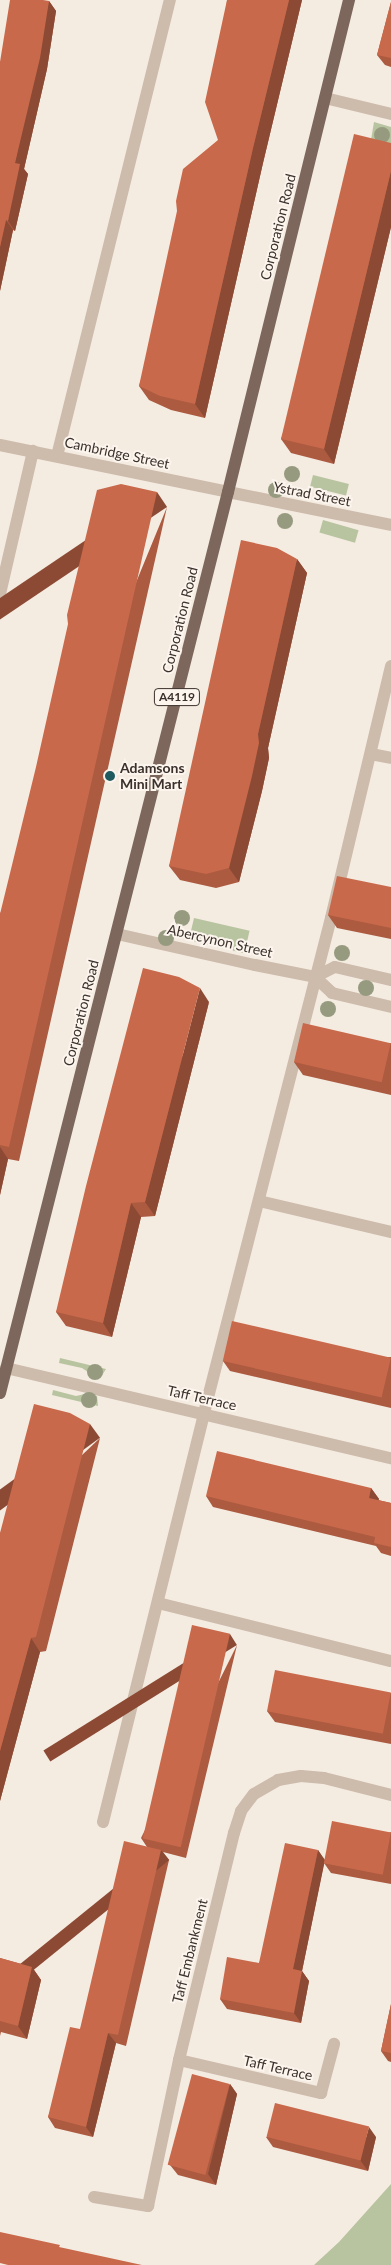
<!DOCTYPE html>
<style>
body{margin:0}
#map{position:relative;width:391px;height:2265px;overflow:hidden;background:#f4ebe1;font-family:Lato,sans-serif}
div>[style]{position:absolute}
.green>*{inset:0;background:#b8c4a0;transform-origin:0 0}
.service>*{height:12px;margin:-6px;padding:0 6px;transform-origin:6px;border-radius:6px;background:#cdbbac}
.pedestrian>*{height:12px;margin:-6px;padding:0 6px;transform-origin:6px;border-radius:6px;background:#cdbbac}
.minor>*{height:12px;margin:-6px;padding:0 6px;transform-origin:6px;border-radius:6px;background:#cdbbac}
.primary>*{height:12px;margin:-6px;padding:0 6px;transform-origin:6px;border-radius:6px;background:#7d675c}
.trees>*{width:16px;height:16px;margin:-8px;border-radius:50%;background:#969b7f}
.wall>*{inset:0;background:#ac5a40}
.shaded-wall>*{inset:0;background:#8c4a34;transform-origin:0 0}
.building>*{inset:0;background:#c8694b;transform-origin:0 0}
.dots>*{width:14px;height:14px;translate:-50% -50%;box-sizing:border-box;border:2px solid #fbf5ee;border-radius:50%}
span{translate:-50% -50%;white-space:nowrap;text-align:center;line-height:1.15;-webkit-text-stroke:4px #fbf5ee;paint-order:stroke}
.shield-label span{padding:1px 4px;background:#fbf5ee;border:1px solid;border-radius:4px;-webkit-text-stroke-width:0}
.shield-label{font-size:12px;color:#3b302b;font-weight:700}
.street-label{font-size:14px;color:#3b302b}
.poi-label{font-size:14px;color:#3b302b;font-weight:700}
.left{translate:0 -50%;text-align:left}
</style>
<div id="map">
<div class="green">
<i style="clip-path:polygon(374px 122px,391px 127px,391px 146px,371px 140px)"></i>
<i style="left:313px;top:475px;width:37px;height:12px;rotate:14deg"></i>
<i style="left:323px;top:520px;width:37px;height:13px;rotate:16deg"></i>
<i style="left:194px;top:918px;width:57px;height:23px;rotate:13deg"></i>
<i style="clip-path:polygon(60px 1358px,106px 1369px,101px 1377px,94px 1376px,82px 1368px,59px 1363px)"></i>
<i style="clip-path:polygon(53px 1390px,76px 1396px,85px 1394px,97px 1396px,98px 1406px,52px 1395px)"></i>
<i style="clip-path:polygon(391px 2184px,391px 2265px,314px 2265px,339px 2242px)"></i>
</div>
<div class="service">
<i style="left:57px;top:456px;width:470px;rotate:-76.1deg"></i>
<i style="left:0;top:594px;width:147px;rotate:-77deg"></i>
<i style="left:371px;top:754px;width:20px;rotate:11deg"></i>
<i style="left:259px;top:1201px;width:136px;rotate:13.2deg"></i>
<i style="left:158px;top:1603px;width:240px;rotate:14deg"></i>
<i style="left:103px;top:1822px;width:421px;rotate:-76.1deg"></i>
<i style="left:204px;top:1413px;width:511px;rotate:-75.61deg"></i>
<i style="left:331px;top:918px;width:259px;rotate:-76.6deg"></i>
</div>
<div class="pedestrian">
<i style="left:228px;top:492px;width:166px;rotate:11.4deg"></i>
<i style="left:117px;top:934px;width:141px;rotate:12.7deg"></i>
</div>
<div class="minor">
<i style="left:325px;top:98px;width:68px;rotate:13.6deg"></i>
<i style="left:0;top:445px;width:233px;rotate:11.6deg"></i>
<i style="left:255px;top:965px;width:61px;rotate:11.3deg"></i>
<i style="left:315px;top:977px;width:23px;rotate:43deg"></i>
<i style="left:332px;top:993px;width:61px;rotate:13.3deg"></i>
<i style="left:315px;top:977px;width:22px;rotate:-27deg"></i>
<i style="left:335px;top:967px;width:57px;rotate:13.1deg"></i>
<i style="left:6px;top:1368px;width:395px;rotate:13.2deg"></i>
<i style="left:179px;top:2060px;width:146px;rotate:13.1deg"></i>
<i style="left:321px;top:2093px;width:51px;rotate:-75.1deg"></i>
<i style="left:94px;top:2197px;width:55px;rotate:9.5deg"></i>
<i style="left:148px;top:2206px;width:149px;rotate:-78deg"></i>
<i style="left:179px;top:2060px;width:234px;rotate:-76.4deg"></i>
<i style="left:234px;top:1833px;width:23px;rotate:-72deg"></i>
<i style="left:241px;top:1811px;width:21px;rotate:-53deg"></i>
<i style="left:254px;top:1794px;width:28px;rotate:-30deg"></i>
<i style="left:278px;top:1780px;width:23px;rotate:-10deg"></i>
<i style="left:301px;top:1776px;width:23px;rotate:5deg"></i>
<i style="left:324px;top:1778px;width:69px;rotate:14.2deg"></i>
</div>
<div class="primary">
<i style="left:0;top:1393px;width:929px;rotate:-75.8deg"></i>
<i style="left:228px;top:492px;width:507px;rotate:-76.18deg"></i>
</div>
<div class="trees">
<i style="left:382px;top:135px"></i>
<i style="left:292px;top:474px"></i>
<i style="left:276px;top:490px"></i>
<i style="left:285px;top:521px"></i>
<i style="left:182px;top:918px"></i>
<i style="left:166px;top:938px"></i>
<i style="left:342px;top:953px"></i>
<i style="left:366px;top:988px"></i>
<i style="left:328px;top:1009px"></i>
<i style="left:95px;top:1372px"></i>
<i style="left:89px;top:1400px"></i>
</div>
<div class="wall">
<i style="clip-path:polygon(227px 0,302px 0,263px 163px,205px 418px,171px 410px,149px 400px,139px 386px,218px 140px)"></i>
<i style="clip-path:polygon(49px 1px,56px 11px,47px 69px,24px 169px,28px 174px,15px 231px,13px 230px,0 291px,0 62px)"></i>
<i style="clip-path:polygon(391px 2px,391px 67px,385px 65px,377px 55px)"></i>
<i style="clip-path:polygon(391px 143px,391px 227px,334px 464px,291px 453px,281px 439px)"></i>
<i style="clip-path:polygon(167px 507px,19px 1161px,8px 1159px,0 1195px,0 914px)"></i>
<i style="clip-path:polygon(297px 559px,307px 573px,268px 748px,269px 758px,262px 791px,239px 882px,216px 888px,180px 880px,169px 866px)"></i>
<i style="clip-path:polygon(391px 887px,391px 939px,337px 928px,328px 915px)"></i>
<i style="clip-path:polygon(209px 1002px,155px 1216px,141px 1217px,112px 1337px,66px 1326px,56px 1312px)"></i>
<i style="clip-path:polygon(391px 1043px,391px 1095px,303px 1075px,294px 1062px)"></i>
<i style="clip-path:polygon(391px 1357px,391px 1408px,230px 1371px,223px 1361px)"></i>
<i style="clip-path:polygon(100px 1438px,46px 1651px,40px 1652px,0 1801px,0 1533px)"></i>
<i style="clip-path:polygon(371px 1488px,379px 1499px,378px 1500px,391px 1503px,391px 1556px,381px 1553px,376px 1546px,213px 1507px,206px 1496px)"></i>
<i style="clip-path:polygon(237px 1645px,186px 1858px,163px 1852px,169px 1860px,126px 2046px,116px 2043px,93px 2137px,55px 2128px,48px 2117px,147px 1847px,141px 1838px)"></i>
<i style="clip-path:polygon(391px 1693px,391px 1744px,275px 1722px,267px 1711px)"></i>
<i style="clip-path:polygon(391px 1832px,391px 1884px,331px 1873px,324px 1863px,302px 1971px,309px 1981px,301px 2023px,227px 2009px,220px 1999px,259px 1963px,318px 1850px,324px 1860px)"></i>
<i style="clip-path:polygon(0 1958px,32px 1967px,41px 1980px,27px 2039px,1px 2032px,0 2036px)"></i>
<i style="clip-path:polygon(391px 2004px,391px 2062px,388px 2061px,381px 2051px)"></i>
<i style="clip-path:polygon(230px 2084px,237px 2094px,216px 2185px,178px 2175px,170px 2165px)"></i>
<i style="clip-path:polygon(266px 2137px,376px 2137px,368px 2171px,273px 2147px)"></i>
</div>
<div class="shaded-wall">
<i style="clip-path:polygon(289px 0,302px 0,263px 163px,205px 418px,195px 404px,253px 148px)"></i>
<i style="clip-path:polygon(49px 1px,56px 11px,47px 69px,24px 169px,28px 174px,15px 231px,8px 221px,15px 163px)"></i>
<i style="clip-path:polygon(391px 171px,391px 227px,334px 464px,324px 449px)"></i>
<i style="clip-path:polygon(6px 220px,13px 230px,0 291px,0 247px)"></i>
<i style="left:157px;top:492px;width:18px;height:672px;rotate:56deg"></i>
<i style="clip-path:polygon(297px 559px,307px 573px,268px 748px,269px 758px,262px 791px,239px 882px,229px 868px,258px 734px)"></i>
<i style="clip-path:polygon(200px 988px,209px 1002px,155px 1216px,145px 1202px)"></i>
<i style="clip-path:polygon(0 1147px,8px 1159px,0 1195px)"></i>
<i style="clip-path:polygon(131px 1203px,141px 1217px,112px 1337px,103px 1323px)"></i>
<i style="left:90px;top:1424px;width:17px;height:220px;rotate:54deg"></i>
<i style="clip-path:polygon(371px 1488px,379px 1499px,376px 1508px,369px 1498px)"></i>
<i style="left:230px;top:1634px;width:13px;height:220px;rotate:58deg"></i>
<i style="clip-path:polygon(31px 1638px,40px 1652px,0 1801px,0 1751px)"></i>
<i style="left:161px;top:1850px;width:13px;height:190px;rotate:51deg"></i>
<i style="clip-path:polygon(318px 1850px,325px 1860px,302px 1971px,309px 1981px,301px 2023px,294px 2013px,293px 1969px)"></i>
<i style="clip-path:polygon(32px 1967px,41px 1980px,27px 2039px,18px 2026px)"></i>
<i style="clip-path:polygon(108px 2033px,116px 2043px,93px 2137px,86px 2127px)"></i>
<i style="clip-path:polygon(230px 2084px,237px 2094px,216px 2185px,208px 2174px)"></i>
<i style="clip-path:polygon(369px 2127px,376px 2137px,368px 2171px,360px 2160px)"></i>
</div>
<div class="building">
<i style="clip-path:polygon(10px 0,43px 0,49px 1px,40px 58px,15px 163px,20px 164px,8px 221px,6px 220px,0 247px,0 62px)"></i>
<i style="clip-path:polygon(227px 0,289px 0,253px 148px,195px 404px,160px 396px,139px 386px,177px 211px,176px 201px,183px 169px,218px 140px,205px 102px)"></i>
<i style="clip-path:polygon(391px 2px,391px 58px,377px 55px)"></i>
<i style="clip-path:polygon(354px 134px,391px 143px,391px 171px,324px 449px,281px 439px)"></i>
<i style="clip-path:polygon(121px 484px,157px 492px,9px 1147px,0 1145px,0 914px,36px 767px,68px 624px,67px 615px,97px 490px)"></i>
<i style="clip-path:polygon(241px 540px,277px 548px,297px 559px,258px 734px,259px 743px,252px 776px,229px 868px,206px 874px,169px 866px)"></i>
<i style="clip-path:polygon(337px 876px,391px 887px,391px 928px,328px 915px)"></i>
<i style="clip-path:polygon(143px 968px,179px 977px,200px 988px,145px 1202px,131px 1203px,103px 1323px,56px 1312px,86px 1186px)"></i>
<i style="left:303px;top:1023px;width:90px;height:40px;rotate:13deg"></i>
<i style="left:232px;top:1321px;width:163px;height:41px;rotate:13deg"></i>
<i style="clip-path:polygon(34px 1404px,70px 1413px,90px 1424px,36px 1637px,31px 1638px,0 1751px,0 1533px)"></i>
<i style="clip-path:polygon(217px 1451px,371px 1488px,369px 1498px,391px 1503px,391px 1547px,374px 1543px,375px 1537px,206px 1496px)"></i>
<i style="left:192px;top:1625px;width:39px;height:219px;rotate:13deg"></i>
<i style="left:275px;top:1670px;width:118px;height:42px;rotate:11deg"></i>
<i style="left:332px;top:1821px;width:60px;height:43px;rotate:11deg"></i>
<i style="clip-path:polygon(124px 1841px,161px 1850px,118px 2035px,108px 2033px,86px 2127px,48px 2117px,70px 2027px,80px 2029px)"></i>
<i style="clip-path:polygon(285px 1843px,318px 1850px,293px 1969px,302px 1971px,294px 2013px,220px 1999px,227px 1957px,259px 1963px)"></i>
<i style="clip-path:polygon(0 1958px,32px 1967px,18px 2026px,0 2021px)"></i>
<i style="clip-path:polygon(391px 2004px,391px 2053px,381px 2051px)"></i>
<i style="left:192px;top:2074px;width:39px;height:94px;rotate:15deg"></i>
<i style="left:275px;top:2103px;width:97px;height:35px;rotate:14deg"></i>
<i style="clip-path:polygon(0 2232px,60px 2245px,59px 2247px,142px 2265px,8px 2265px,0 2263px)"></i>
</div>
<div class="dots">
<i style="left:110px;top:776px;background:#1f5a5e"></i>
</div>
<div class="shield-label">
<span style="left:177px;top:697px">A4119</span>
</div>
<div class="street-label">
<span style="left:278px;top:227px;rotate:-76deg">Corporation Road</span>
<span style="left:117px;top:453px;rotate:12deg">Cambridge Street</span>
<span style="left:312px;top:494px;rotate:11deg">Ystrad Street</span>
<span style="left:180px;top:620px;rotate:-76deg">Corporation Road</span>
<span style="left:220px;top:941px;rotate:13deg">Abercynon Street</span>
<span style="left:81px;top:1013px;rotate:-76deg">Corporation Road</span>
<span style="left:202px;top:1398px;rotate:13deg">Taff Terrace</span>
<span style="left:190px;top:1951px;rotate:-76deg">Taff Embankment</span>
<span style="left:278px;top:2068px;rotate:13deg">Taff Terrace</span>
</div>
<div class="poi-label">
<span class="left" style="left:120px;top:776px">Adamsons<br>Mini Mart</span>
</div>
</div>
